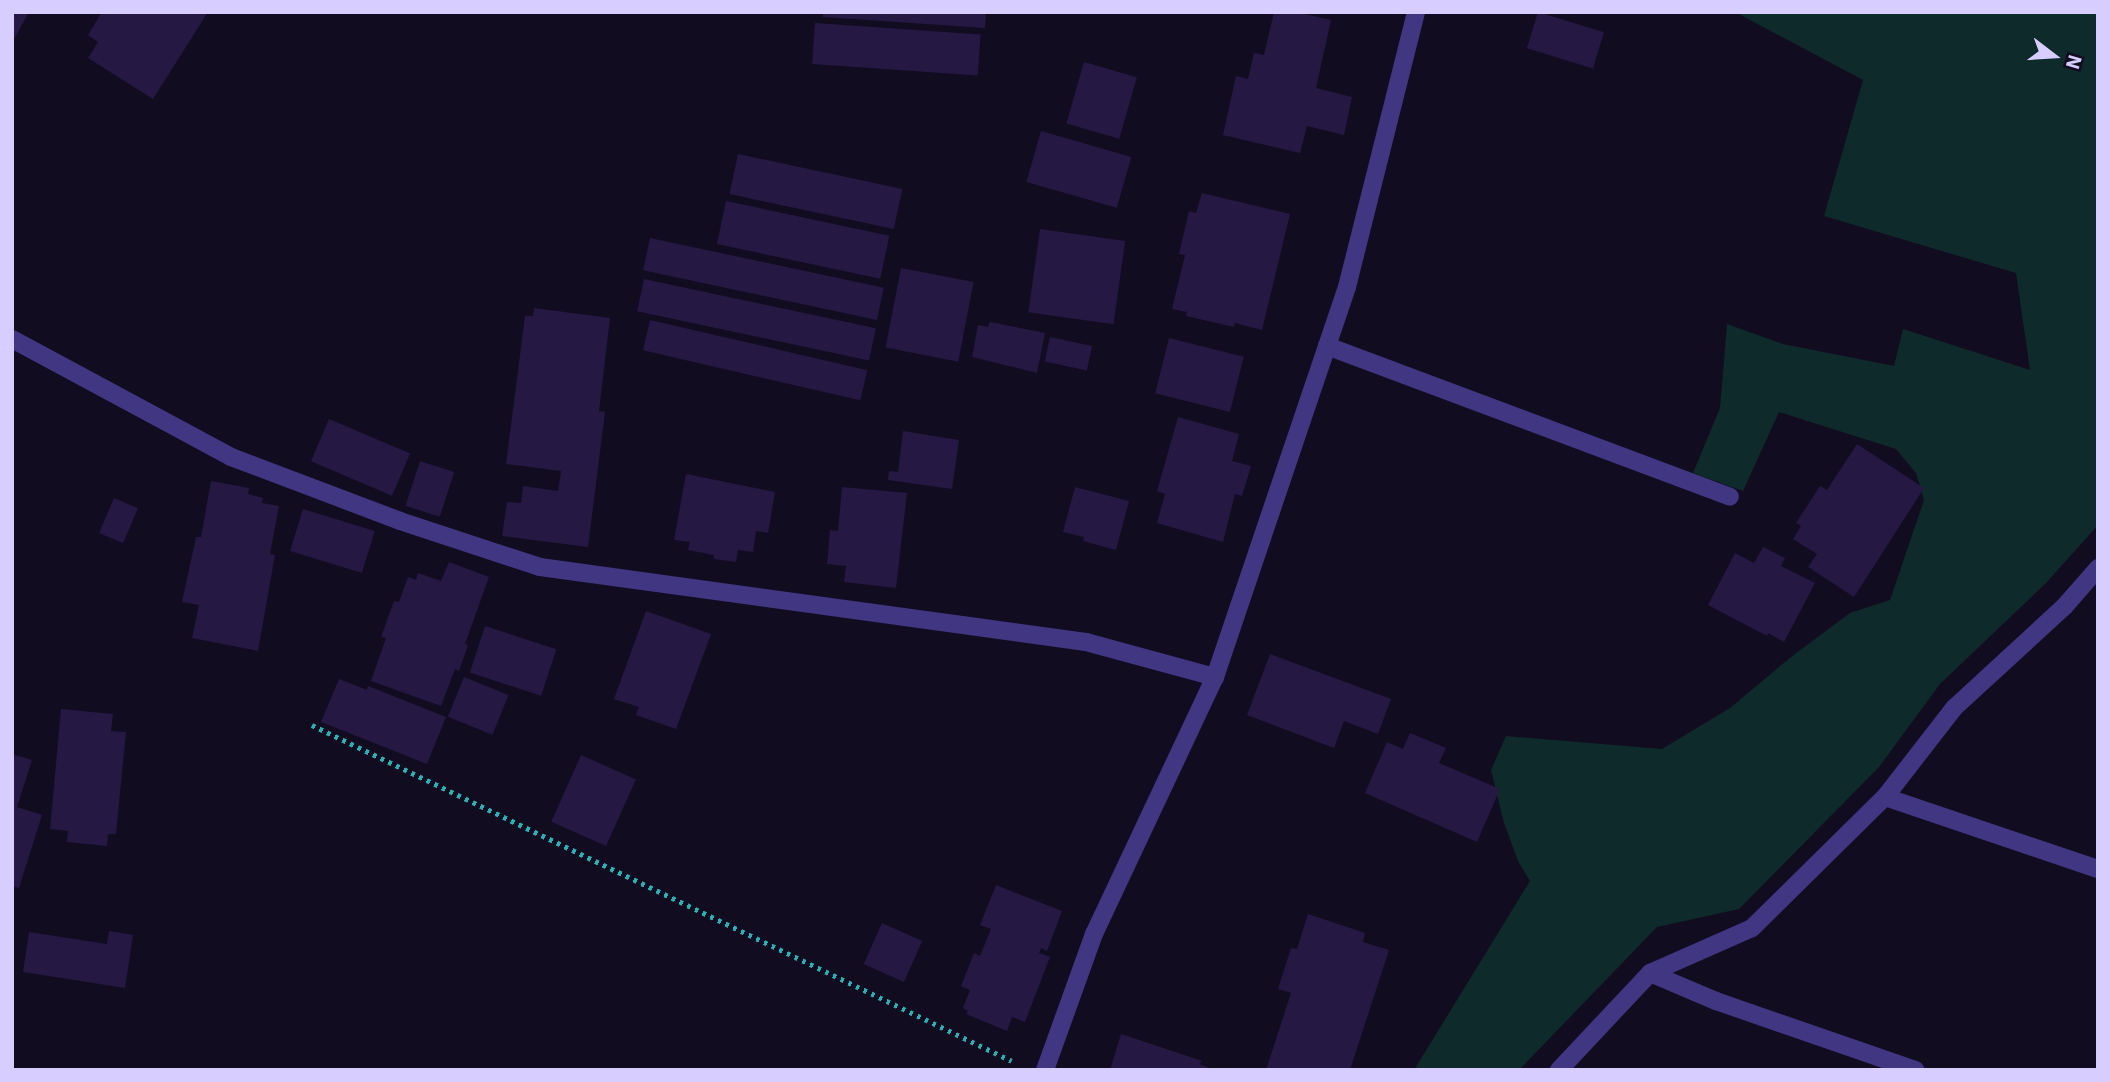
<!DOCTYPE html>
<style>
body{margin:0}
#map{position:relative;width:2110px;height:1082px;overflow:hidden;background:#120c21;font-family:"IBM Plex Sans",sans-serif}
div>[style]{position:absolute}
.green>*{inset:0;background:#0f2a2b}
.building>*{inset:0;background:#251843;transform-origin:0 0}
.path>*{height:4.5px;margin-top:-2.25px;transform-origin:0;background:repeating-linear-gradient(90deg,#29b1b6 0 3.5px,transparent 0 8.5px)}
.lane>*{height:18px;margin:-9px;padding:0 9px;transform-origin:9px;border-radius:9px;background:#403682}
.street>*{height:18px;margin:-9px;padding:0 9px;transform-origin:9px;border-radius:9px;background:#403682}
span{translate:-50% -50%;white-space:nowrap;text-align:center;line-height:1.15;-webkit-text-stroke:5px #120c21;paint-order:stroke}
.frame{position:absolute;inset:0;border:14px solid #d7cdff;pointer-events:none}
.north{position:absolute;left:2019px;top:21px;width:70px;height:70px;-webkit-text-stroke:5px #120c21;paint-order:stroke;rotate:107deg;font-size:19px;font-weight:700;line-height:28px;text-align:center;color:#d7cdff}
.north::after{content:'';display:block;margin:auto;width:24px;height:32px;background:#d7cdff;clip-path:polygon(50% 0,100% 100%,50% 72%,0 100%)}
</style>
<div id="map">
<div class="green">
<i style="clip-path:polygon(1735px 12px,2098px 12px,2098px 525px,2046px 583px,1940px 684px,1879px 767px,1739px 909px,1657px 927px,1519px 1070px,1414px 1070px,1530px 881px,1518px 861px,1504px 823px,1491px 770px,1506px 736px,1662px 749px,1730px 708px,1791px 657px,1850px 613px,1890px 600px,1924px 500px,1916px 473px,1896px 449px,1779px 412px,1743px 491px,1693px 473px,1720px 408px,1727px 324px,1783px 344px,1894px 366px,1903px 329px,2030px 370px,2016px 273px,1824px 216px,1863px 80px)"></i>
</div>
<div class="building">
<i style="clip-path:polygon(12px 12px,29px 12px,12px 43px)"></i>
<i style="clip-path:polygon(102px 12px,208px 12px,153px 99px,88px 58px,98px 42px,88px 35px)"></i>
<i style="clip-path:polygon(823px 12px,986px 12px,985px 28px,823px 17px)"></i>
<i style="clip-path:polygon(1274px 12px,1296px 12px,1331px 20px,1316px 88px,1352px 97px,1344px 135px,1307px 126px,1300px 153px,1223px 135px,1236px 76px,1248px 79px,1254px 53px,1264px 55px)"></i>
<i style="left:1538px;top:12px;width:69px;height:38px;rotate:17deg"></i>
<i style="left:815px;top:23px;width:166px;height:41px;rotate:4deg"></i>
<i style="left:1084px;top:62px;width:55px;height:64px;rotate:16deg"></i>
<i style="left:1041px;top:131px;width:94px;height:53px;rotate:16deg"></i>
<i style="left:738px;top:154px;width:168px;height:41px;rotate:12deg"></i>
<i style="clip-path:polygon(1202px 193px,1290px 214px,1262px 330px,1235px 323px,1234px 327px,1186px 316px,1187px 312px,1172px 309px,1185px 255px,1179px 254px,1189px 211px,1196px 213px)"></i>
<i style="left:726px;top:201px;width:167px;height:44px;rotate:12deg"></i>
<i style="left:1040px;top:229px;width:86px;height:84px;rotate:8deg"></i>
<i style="left:650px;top:238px;width:239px;height:33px;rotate:12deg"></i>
<i style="left:901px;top:268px;width:74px;height:81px;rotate:11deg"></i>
<i style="left:644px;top:279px;width:237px;height:33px;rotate:12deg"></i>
<i style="clip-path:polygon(534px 308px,610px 318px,599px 411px,605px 412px,588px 547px,502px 536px,507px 502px,521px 503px,523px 486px,558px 491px,561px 471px,506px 464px,525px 316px,533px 316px)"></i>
<i style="left:650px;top:320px;width:223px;height:31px;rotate:13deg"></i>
<i style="clip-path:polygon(990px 322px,1045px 333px,1037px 373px,972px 357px,978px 325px,988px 327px)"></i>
<i style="left:1050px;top:337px;width:43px;height:25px;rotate:12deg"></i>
<i style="left:1169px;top:338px;width:77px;height:57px;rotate:14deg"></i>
<i style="clip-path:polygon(1178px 417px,1239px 434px,1232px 461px,1251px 466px,1242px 496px,1235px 494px,1223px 542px,1157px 523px,1165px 494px,1157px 491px)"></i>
<i style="left:329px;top:419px;width:88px;height:46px;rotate:23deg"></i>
<i style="clip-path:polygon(903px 431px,959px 440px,952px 489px,888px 480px,889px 471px,898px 472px)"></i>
<i style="clip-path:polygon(1857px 444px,1924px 488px,1854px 597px,1808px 567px,1817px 554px,1793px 539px,1801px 526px,1796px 523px,1820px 486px,1827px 490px)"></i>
<i style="left:420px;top:461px;width:36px;height:47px;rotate:18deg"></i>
<i style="clip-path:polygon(686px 474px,775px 492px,768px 533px,756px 531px,753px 552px,738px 550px,736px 562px,714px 559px,714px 555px,688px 550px,690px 542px,674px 540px)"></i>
<i style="clip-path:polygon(211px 481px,249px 488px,248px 494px,263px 498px,262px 503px,279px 506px,270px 554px,275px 555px,258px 651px,192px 638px,199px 605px,182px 602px,196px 537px,201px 537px)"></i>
<i style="clip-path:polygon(842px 487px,907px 493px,896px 588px,844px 582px,846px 566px,827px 564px,830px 530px,838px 531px)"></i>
<i style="clip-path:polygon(1075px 487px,1129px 501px,1116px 550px,1083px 541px,1084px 537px,1063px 532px)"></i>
<i style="left:114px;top:498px;width:26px;height:38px;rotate:23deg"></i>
<i style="left:303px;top:509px;width:75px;height:44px;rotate:17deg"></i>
<i style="clip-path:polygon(1763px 547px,1785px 558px,1781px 566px,1815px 583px,1784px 642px,1768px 633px,1767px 636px,1708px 605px,1735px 553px,1754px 563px)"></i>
<i style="clip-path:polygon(449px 562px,489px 577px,465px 644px,468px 645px,459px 671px,455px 669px,441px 706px,371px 681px,386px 638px,381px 637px,394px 601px,399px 602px,408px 577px,416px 580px,418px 573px,441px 581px)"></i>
<i style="clip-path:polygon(646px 611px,711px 634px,676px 729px,636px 715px,639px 707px,614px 699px)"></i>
<i style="left:485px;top:626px;width:75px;height:49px;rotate:18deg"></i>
<i style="clip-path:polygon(1270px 654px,1391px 699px,1378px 734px,1344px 721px,1334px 748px,1247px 715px)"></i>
<i style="left:464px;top:677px;width:48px;height:43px;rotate:22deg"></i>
<i style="clip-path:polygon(339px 679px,367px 690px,368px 686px,446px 717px,427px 764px,321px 722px)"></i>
<i style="clip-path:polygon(61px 709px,113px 714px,111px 731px,126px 732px,116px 834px,108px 834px,107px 846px,67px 842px,68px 831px,50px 829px)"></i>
<i style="clip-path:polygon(1410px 733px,1446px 748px,1439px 763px,1500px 789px,1477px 842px,1365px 793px,1387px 742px,1403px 749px)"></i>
<i style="clip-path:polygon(12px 754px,32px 760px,17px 807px,42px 815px,19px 888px,12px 886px)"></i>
<i style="left:581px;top:755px;width:60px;height:73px;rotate:24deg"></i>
<i style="clip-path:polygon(996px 885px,1062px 911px,1047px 951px,1041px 948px,1039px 953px,1050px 957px,1025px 1022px,1012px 1017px,1007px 1031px,966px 1014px,968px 1011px,963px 1008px,970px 990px,961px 986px,974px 953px,980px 956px,991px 929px,980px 925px)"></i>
<i style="clip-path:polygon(1308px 914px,1365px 933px,1363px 942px,1389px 950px,1350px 1070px,1266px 1070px,1291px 993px,1278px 989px,1291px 948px,1297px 949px)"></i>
<i style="left:882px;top:923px;width:44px;height:45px;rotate:24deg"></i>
<i style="clip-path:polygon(109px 931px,133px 935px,125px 988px,23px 972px,29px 932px,107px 944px)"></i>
<i style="clip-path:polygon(1121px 1034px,1202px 1061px,1199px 1064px,1215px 1070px,1110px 1070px)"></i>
</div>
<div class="path">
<i style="left:312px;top:725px;width:776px;rotate:25.64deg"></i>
</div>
<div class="lane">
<i style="left:12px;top:339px;width:249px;rotate:28.3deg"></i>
<i style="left:231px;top:457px;width:181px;rotate:20.7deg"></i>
<i style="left:400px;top:521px;width:147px;rotate:18.2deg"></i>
<i style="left:540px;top:567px;width:551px;rotate:7.82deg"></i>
<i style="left:1086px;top:642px;width:134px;rotate:15.2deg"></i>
<i style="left:1327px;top:346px;width:430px;rotate:20.5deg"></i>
</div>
<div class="street">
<i style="left:1885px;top:797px;width:225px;rotate:18.7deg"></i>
<i style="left:1650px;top:973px;width:72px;rotate:23deg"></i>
<i style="left:1716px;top:1001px;width:211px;rotate:19.1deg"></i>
<i style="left:1045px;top:1070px;width:145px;rotate:-70.2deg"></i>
<i style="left:1094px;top:934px;width:284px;rotate:-64.8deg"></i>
<i style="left:1215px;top:677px;width:412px;rotate:-71.3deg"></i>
<i style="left:1347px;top:287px;width:284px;rotate:-75.9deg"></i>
<i style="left:1559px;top:1070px;width:133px;rotate:-46.8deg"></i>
<i style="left:1650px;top:973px;width:111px;rotate:-23.8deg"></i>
<i style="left:1752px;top:928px;width:187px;rotate:-44.6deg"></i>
<i style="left:1885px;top:797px;width:113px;rotate:-52.2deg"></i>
<i style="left:1954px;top:708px;width:149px;rotate:-42.6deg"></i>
<i style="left:2064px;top:607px;width:52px;rotate:-48.9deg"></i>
</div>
<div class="frame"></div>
<div class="north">N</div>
</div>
